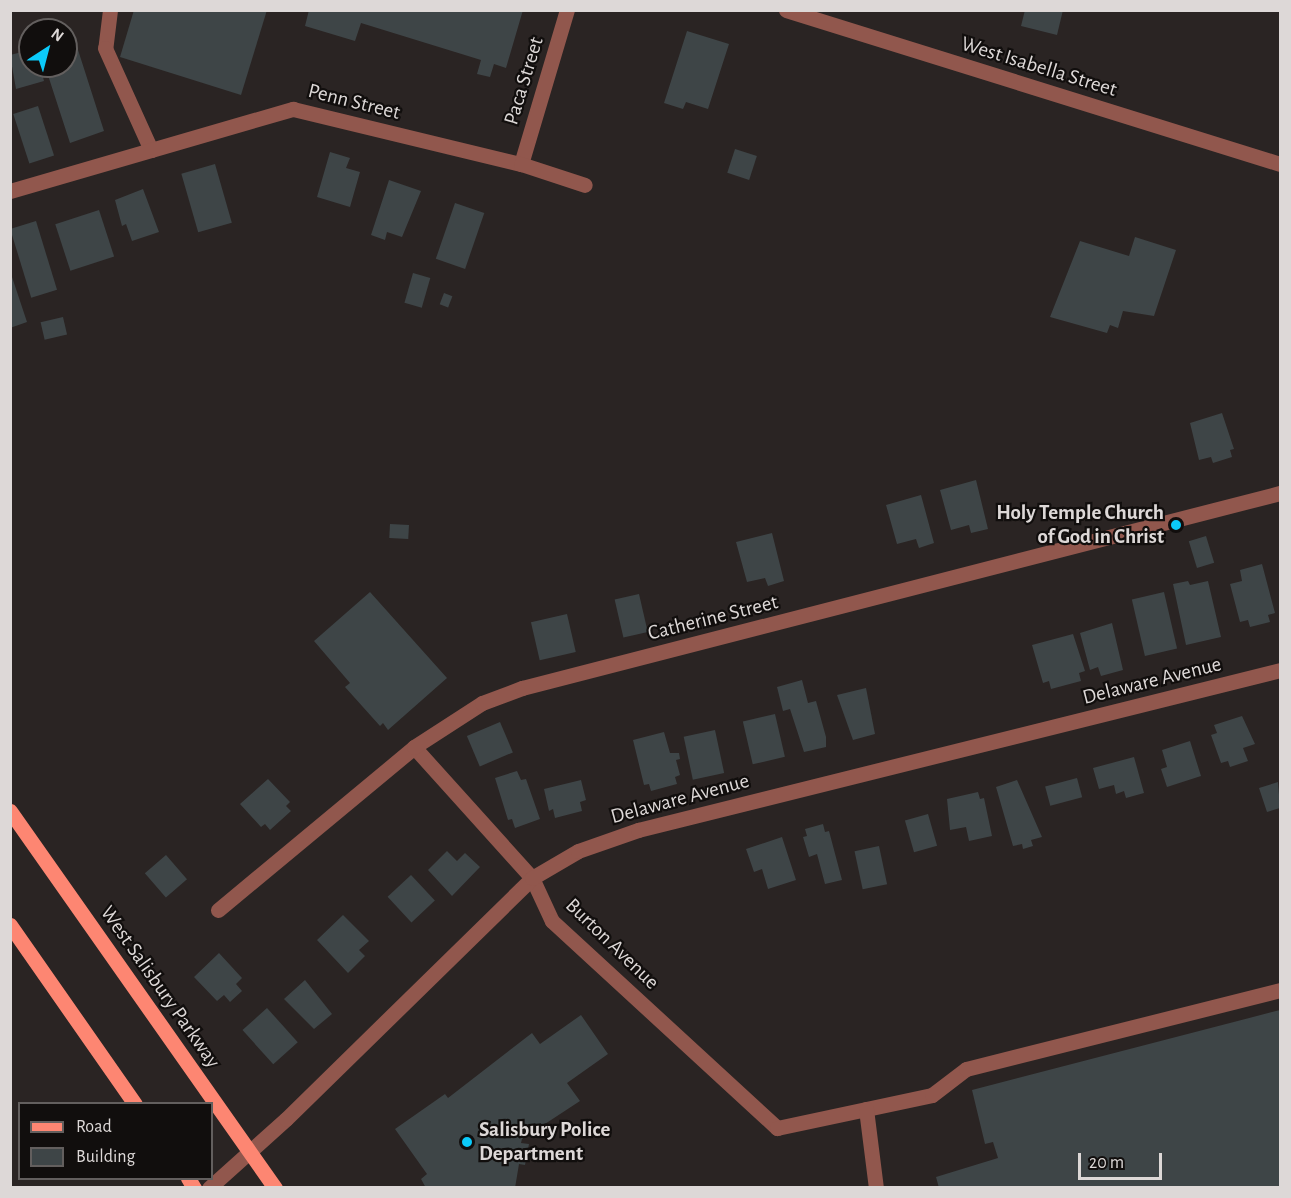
<!DOCTYPE html>
<style>
body{margin:0}
#map{position:relative;width:1291px;height:1198px;overflow:hidden;background:#2a2423;font-family:"Alegreya Sans",sans-serif}
div>[style]{position:absolute}
.building>*{inset:0;background:#3e4547;transform-origin:0 0}
.minor>*{height:15px;margin:-7.5px;padding:0 7.5px;transform-origin:7.5px;border-radius:7.5px;background:#91574d}
.major>*{height:15px;margin:-7.5px;padding:0 7.5px;transform-origin:7.5px;border-radius:7.5px;background:#fd8672}
.dots>*{width:16px;height:16px;translate:-50% -50%;box-sizing:border-box;border:3px solid #110e0d;border-radius:50%}
span{translate:-50% -50%;white-space:nowrap;text-align:center;line-height:1.15;-webkit-text-stroke:4.5px #110e0d;paint-order:stroke}
.street-label{font-size:21px;color:#ddd8d7}
.poi-label{font-size:21px;color:#ddd8d7;font-weight:700}
.right{translate:-100% -50%;text-align:right}
.left{translate:0 -50%;text-align:left}
.frame{position:absolute;inset:0;border:12px solid #ddd8d7;pointer-events:none}
.legend{position:absolute;left:18px;top:1102px;width:195px;height:78px;box-sizing:border-box;background:#110e0d;border:2px solid #635f5e;margin:0;padding:8px 10px;list-style:none;font-size:18px;color:#ddd8d7}
.legend li{display:flex;align-items:center;gap:12px;height:30px}
.legend b{width:30px;border:2px solid #635f5e}
.north{position:absolute;left:18px;top:18px;width:60px;height:60px;box-sizing:border-box;background:#110e0d;border:2px solid #635f5e;border-radius:50%;rotate:36deg;font-size:16px;font-weight:700;line-height:24px;text-align:center;color:#ddd8d7}
.north::after{content:'';display:block;margin:auto;width:21px;height:27px;background:#0bcafa;clip-path:polygon(50% 0,100% 100%,50% 72%,0 100%)}
.scale{position:absolute;left:1078px;top:1153px;width:84px;height:27px;box-sizing:border-box;border:3px solid #ddd8d7;border-top:0;padding-left:8px;font-size:18px;line-height:21px;white-space:nowrap;color:#ddd8d7;-webkit-text-stroke:4px #110e0d;paint-order:stroke}
</style>
<div id="map">
<div class="building">
<i style="clip-path:polygon(134px 10px,267px 10px,241px 95px,120px 57px)"></i>
<i style="clip-path:polygon(309px 10px,523px 10px,506px 68px,494px 64px,490px 77px,477px 74px,481px 60px,361px 23px,355px 41px,305px 26px)"></i>
<i style="clip-path:polygon(1025px 10px,1063px 10px,1057px 35px,1021px 26px)"></i>
<i style="clip-path:polygon(71px 28px,104px 131px,70px 143px,45px 66px,66px 66px,66px 30px)"></i>
<i style="clip-path:polygon(687px 31px,729px 44px,708px 109px,686px 102px,683px 109px,664px 103px)"></i>
<i style="clip-path:polygon(30px 50px,30px 66px,40px 66px,44px 81px,16px 89px,10px 55px)"></i>
<i style="left:38px;top:106px;width:52px;height:26px;rotate:72deg"></i>
<i style="left:735px;top:149px;width:23px;height:25px;rotate:18deg"></i>
<i style="clip-path:polygon(330px 152px,350px 158px,346px 168px,360px 172px,350px 207px,317px 197px)"></i>
<i style="left:215px;top:164px;width:61px;height:35px;rotate:74deg"></i>
<i style="clip-path:polygon(389px 180px,421px 191px,402px 237px,387px 232px,385px 240px,371px 235px)"></i>
<i style="clip-path:polygon(143px 189px,159px 232px,132px 241px,126px 224px,122px 226px,115px 200px)"></i>
<i style="left:455px;top:203px;width:31px;height:59px;rotate:19deg"></i>
<i style="left:99px;top:210px;width:49px;height:46px;rotate:72deg"></i>
<i style="left:36px;top:221px;width:72px;height:27px;rotate:73deg"></i>
<i style="clip-path:polygon(1135px 237px,1176px 250px,1154px 316px,1123px 311px,1118px 328px,1110px 325px,1107px 333px,1050px 317px,1080px 241px,1129px 256px)"></i>
<i style="clip-path:polygon(10px 271px,27px 322px,10px 328px)"></i>
<i style="left:413px;top:273px;width:18px;height:31px;rotate:16deg"></i>
<i style="left:444px;top:293px;width:9px;height:12px;rotate:21deg"></i>
<i style="left:63px;top:317px;width:18px;height:23px;rotate:77deg"></i>
<i style="clip-path:polygon(1222px 413px,1234px 449px,1230px 450px,1232px 457px,1213px 463px,1211px 457px,1199px 460px,1190px 423px)"></i>
<i style="clip-path:polygon(976px 480px,988px 529px,971px 533px,969px 525px,951px 530px,940px 490px)"></i>
<i style="clip-path:polygon(921px 495px,934px 543px,919px 548px,916px 539px,897px 544px,886px 505px)"></i>
<i style="left:390px;top:524px;width:19px;height:14px;rotate:3deg"></i>
<i style="clip-path:polygon(772px 533px,784px 581px,768px 586px,765px 578px,747px 582px,736px 542px)"></i>
<i style="left:1206px;top:536px;width:28px;height:18px;rotate:73deg"></i>
<i style="clip-path:polygon(1262px 564px,1275px 613px,1268px 615px,1270px 622px,1250px 627px,1248px 620px,1240px 622px,1230px 584px,1242px 581px,1240px 570px)"></i>
<i style="clip-path:polygon(1188px 581px,1190px 585px,1208px 581px,1221px 637px,1186px 645px,1173px 584px)"></i>
<i style="clip-path:polygon(370px 592px,447px 678px,388px 730px,383px 723px,380px 726px,345px 687px,350px 683px,314px 641px)"></i>
<i style="left:1164px;top:592px;width:58px;height:33px;rotate:77deg"></i>
<i style="left:639px;top:594px;width:39px;height:25px;rotate:77deg"></i>
<i style="left:567px;top:614px;width:39px;height:37px;rotate:77deg"></i>
<i style="clip-path:polygon(1112px 623px,1123px 670px,1101px 676px,1098px 667px,1090px 670px,1080px 633px)"></i>
<i style="clip-path:polygon(1073px 634px,1085px 671px,1079px 673px,1081px 681px,1051px 689px,1049px 681px,1043px 683px,1032px 645px)"></i>
<i style="clip-path:polygon(802px 680px,808px 703px,816px 701px,826px 737px,826px 747px,804px 752px,790px 709px,783px 711px,777px 687px)"></i>
<i style="clip-path:polygon(866px 688px,875px 734px,853px 740px,837px 695px)"></i>
<i style="left:775px;top:714px;width:44px;height:33px;rotate:77deg"></i>
<i style="clip-path:polygon(1242px 716px,1255px 744px,1243px 748px,1248px 761px,1230px 767px,1228px 761px,1221px 763px,1211px 735px,1217px 733px,1214px 725px)"></i>
<i style="left:500px;top:722px;width:33px;height:36px;rotate:67deg"></i>
<i style="left:715px;top:730px;width:44px;height:32px;rotate:78deg"></i>
<i style="clip-path:polygon(664px 732px,670px 753px,679px 753px,680px 759px,676px 760px,680px 775px,675px 777px,677px 784px,651px 791px,649px 784px,644px 785px,633px 740px)"></i>
<i style="clip-path:polygon(1190px 741px,1201px 776px,1167px 787px,1161px 769px,1167px 767px,1162px 750px)"></i>
<i style="clip-path:polygon(1134px 757px,1144px 793px,1126px 798px,1124px 791px,1116px 794px,1114px 785px,1099px 789px,1093px 768px)"></i>
<i style="clip-path:polygon(517px 771px,521px 780px,526px 779px,540px 819px,515px 828px,512px 819px,508px 820px,495px 778px)"></i>
<i style="left:1077px;top:778px;width:20px;height:33px;rotate:75deg"></i>
<i style="clip-path:polygon(268px 779px,290px 802px,286px 806px,291px 811px,270px 830px,265px 824px,261px 827px,240px 804px)"></i>
<i style="clip-path:polygon(581px 780px,586px 800px,580px 802px,582px 811px,555px 818px,553px 809px,549px 811px,544px 789px)"></i>
<i style="clip-path:polygon(1017px 780px,1042px 837px,1031px 840px,1033px 846px,1023px 849px,1022px 844px,1013px 846px,996px 787px)"></i>
<i style="clip-path:polygon(1278px 782px,1280px 808px,1267px 812px,1259px 788px)"></i>
<i style="clip-path:polygon(978px 792px,980px 799px,984px 798px,992px 836px,969px 841px,966px 827px,950px 830px,947px 799px)"></i>
<i style="left:928px;top:814px;width:33px;height:24px;rotate:74deg"></i>
<i style="clip-path:polygon(823px 824px,825px 832px,829px 831px,842px 880px,825px 884px,817px 854px,809px 857px,803px 837px,807px 836px,805px 829px)"></i>
<i style="clip-path:polygon(782px 837px,796px 880px,768px 889px,762px 869px,754px 872px,746px 849px)"></i>
<i style="left:879px;top:846px;width:39px;height:25px;rotate:78deg"></i>
<i style="clip-path:polygon(447px 851px,457px 861px,465px 853px,480px 867px,452px 896px,428px 870px)"></i>
<i style="left:166px;top:855px;width:32px;height:28px;rotate:49deg"></i>
<i style="left:411px;top:875px;width:35px;height:32px;rotate:47deg"></i>
<i style="clip-path:polygon(343px 915px,369px 941px,359px 950px,365px 956px,348px 973px,317px 940px)"></i>
<i style="clip-path:polygon(219px 953px,242px 978px,236px 984px,242px 991px,230px 1002px,224px 995px,217px 1001px,194px 977px)"></i>
<i style="clip-path:polygon(305px 980px,332px 1014px,314px 1029px,284px 999px)"></i>
<i style="left:267px;top:1008px;width:46px;height:33px;rotate:48deg"></i>
<i style="clip-path:polygon(1280px 1010px,1280px 1188px,939px 1188px,936px 1177px,998px 1158px,993px 1142px,985px 1144px,972px 1090px)"></i>
<i style="clip-path:polygon(581px 1015px,608px 1054px,567px 1083px,580px 1101px,522px 1139px,521px 1143px,529px 1144px,525px 1165px,519px 1164px,515px 1188px,426px 1188px,421px 1179px,427px 1174px,395px 1129px,445px 1094px,448px 1098px,532px 1033px,540px 1044px)"></i>
</div>
<div class="minor">
<i style="left:110px;top:10px;width:38px;rotate:97deg"></i>
<i style="left:105px;top:48px;width:112px;rotate:65.7deg"></i>
<i style="left:786px;top:10px;width:517px;rotate:17.31deg"></i>
<i style="left:521px;top:164px;width:161px;rotate:-73.4deg"></i>
<i style="left:10px;top:191px;width:295px;rotate:-16.2deg"></i>
<i style="left:293px;top:109px;width:235px;rotate:13.6deg"></i>
<i style="left:521px;top:164px;width:67px;rotate:18.2deg"></i>
<i style="left:414px;top:747px;width:176px;rotate:48deg"></i>
<i style="left:532px;top:878px;width:47px;rotate:65.1deg"></i>
<i style="left:552px;top:921px;width:306px;rotate:42.6deg"></i>
<i style="left:777px;top:1128px;width:158px;rotate:-12deg"></i>
<i style="left:932px;top:1095px;width:43px;rotate:-37.4deg"></i>
<i style="left:966px;top:1069px;width:324px;rotate:-14.1deg"></i>
<i style="left:218px;top:910px;width:255px;rotate:-39.7deg"></i>
<i style="left:414px;top:747px;width:81px;rotate:-32.9deg"></i>
<i style="left:482px;top:703px;width:43px;rotate:-20.6deg"></i>
<i style="left:522px;top:688px;width:783px;rotate:-14.43deg"></i>
<i style="left:866px;top:1109px;width:80px;rotate:82.8deg"></i>
<i style="left:209px;top:1188px;width:103px;rotate:-41.9deg"></i>
<i style="left:286px;top:1119px;width:344px;rotate:-44.4deg"></i>
<i style="left:532px;top:878px;width:53px;rotate:-30.4deg"></i>
<i style="left:578px;top:851px;width:64px;rotate:-19.3deg"></i>
<i style="left:638px;top:830px;width:662px;rotate:-13.99deg"></i>
</div>
<div class="major">
<i style="left:10px;top:811px;width:461px;rotate:54.9deg"></i>
<i style="left:10px;top:925px;width:218px;rotate:55.1deg"></i>
<i style="left:188px;top:1178px;width:12px;rotate:59deg"></i>
</div>
<div class="dots">
<i style="left:1176px;top:525px;background:#0bcafa"></i>
<i style="left:467px;top:1142px;background:#0bcafa"></i>
</div>
<div class="street-label">
<span style="left:1039px;top:67px;rotate:17deg">West Isabella Street</span>
<span style="left:524px;top:81px;rotate:-73deg">Paca Street</span>
<span style="left:354px;top:102px;rotate:14deg">Penn Street</span>
<span style="left:713px;top:618px;rotate:-14deg">Catherine Street</span>
<span style="left:1152px;top:681px;rotate:-14deg">Delaware Avenue</span>
<span style="left:680px;top:799px;rotate:-15deg">Delaware Avenue</span>
<span style="left:612px;top:944px;rotate:44deg">Burton Avenue</span>
<span style="left:160px;top:987px;rotate:55deg">West Salisbury Parkway</span>
</div>
<div class="poi-label">
<span class="right" style="left:1164px;top:525px">Holy Temple Church<br>of God in Christ</span>
<span class="left" style="left:479px;top:1142px">Salisbury Police<br>Department</span>
</div>
<div class="frame"></div>
<ul class="legend">
<li><b style="height:8px;background:#fd8672"></b>Road</li>
<li><b style="height:16px;background:#3e4547"></b>Building</li>
</ul>
<div class="north">N</div>
<div class="scale">20 m</div>
</div>
